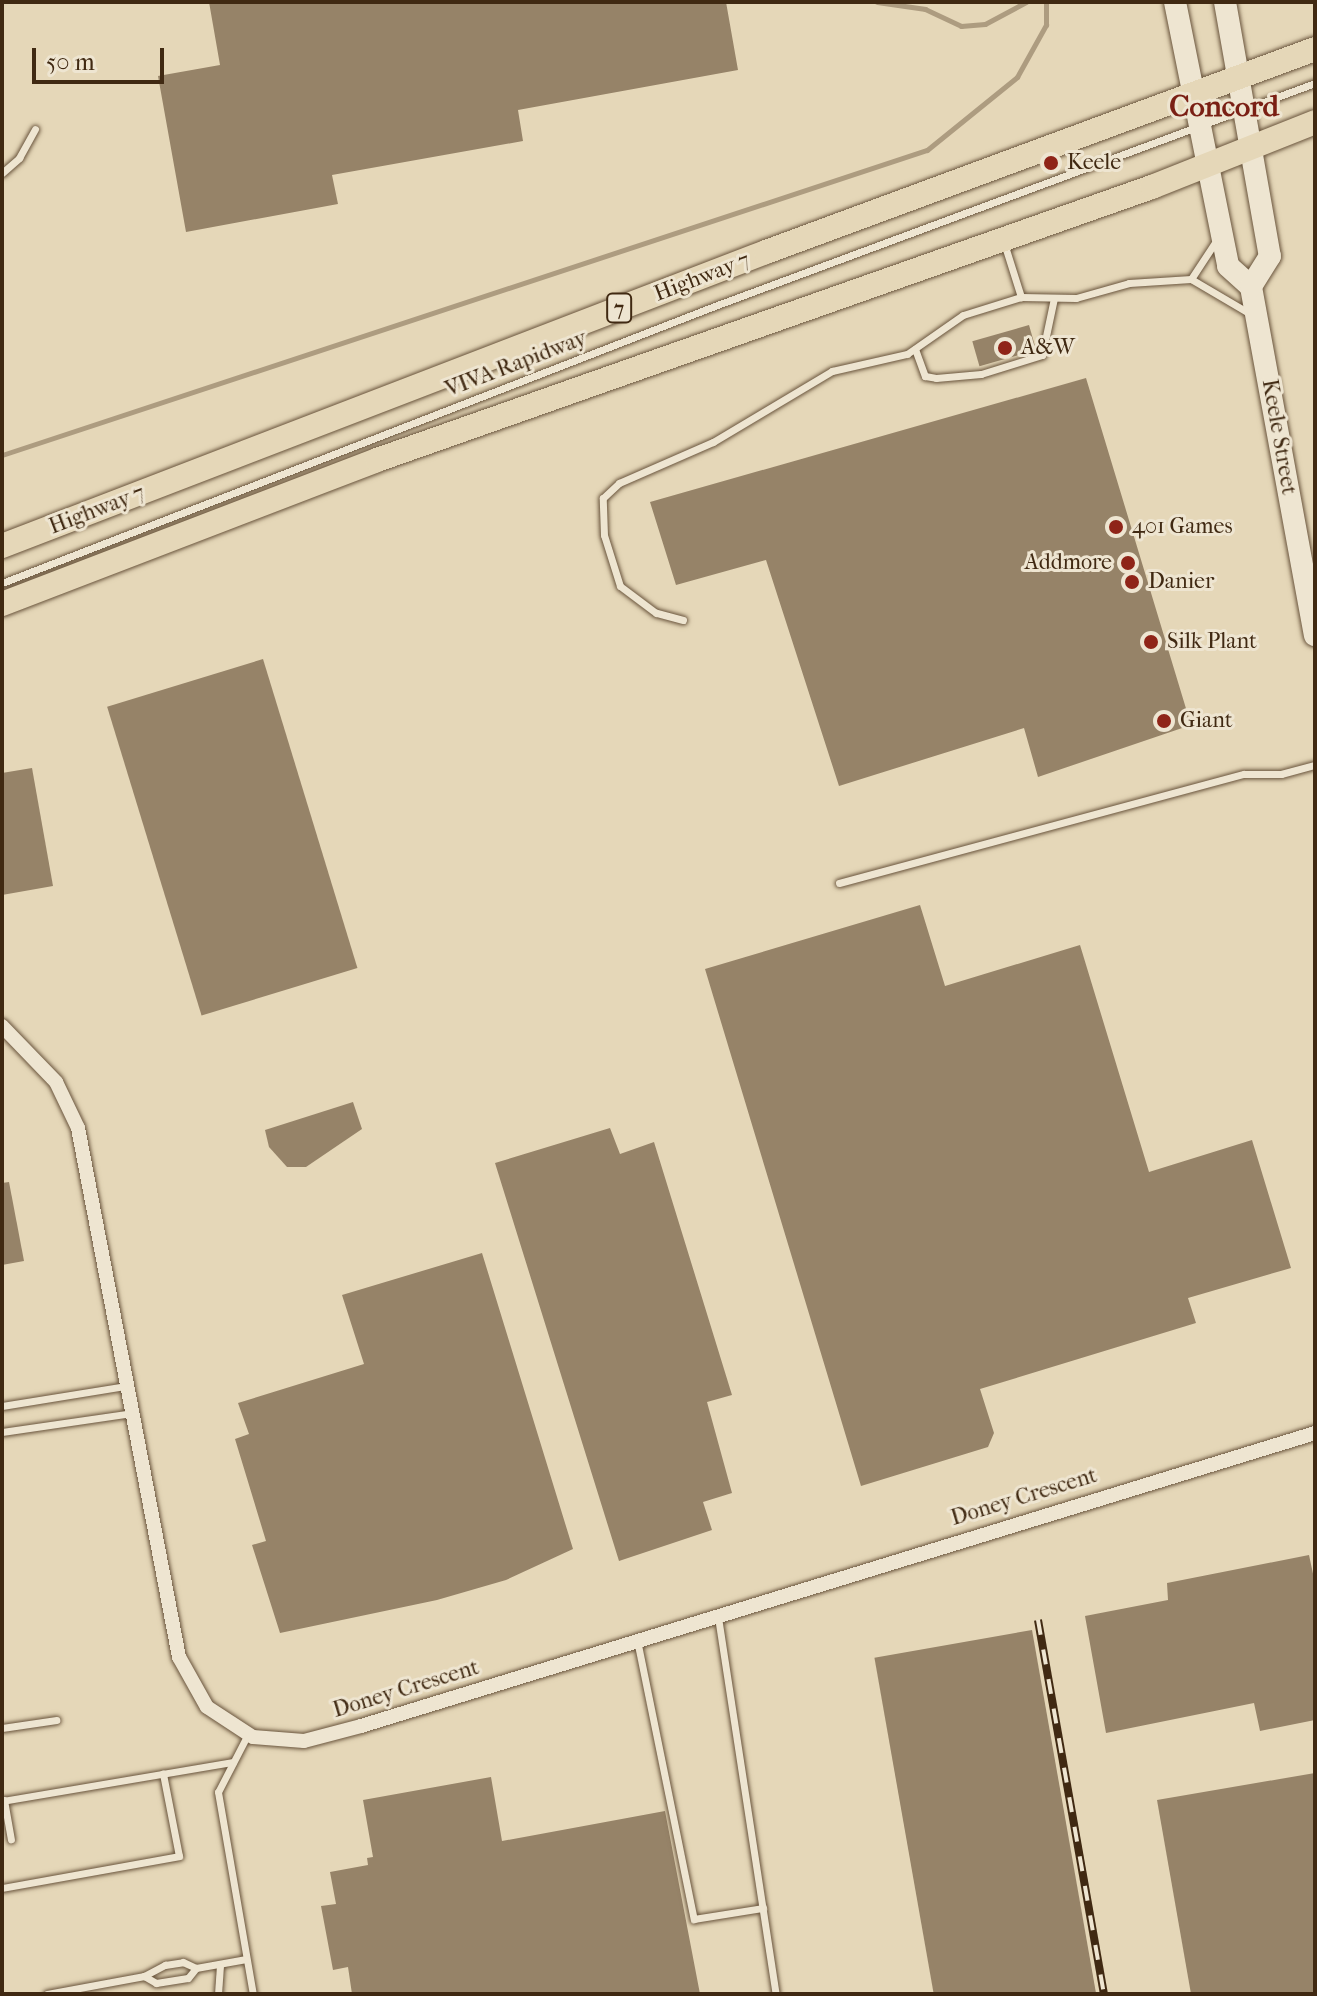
<!DOCTYPE html>
<style>
body{margin:0}
#map{position:relative;width:1317px;height:1996px;overflow:hidden;background:#e5d7b8;font-family:"IM FELL French Canon",serif}
div>[style]{position:absolute}
.stream>*{height:5px;margin:-2.5px;padding:0 2.5px;transform-origin:2.5px;border-radius:2.5px;background:#ad9c80}
.building>*{inset:0;background:#968368;transform-origin:0 0}
.roads{filter:drop-shadow(0 0 2px #69543c) drop-shadow(0 0 2px #69543c)}
.lane>*{height:7px;margin:-3.5px;padding:0 3.5px;transform-origin:3.5px;border-radius:3.5px;background:#eee5d1}
.street>*{height:14px;margin:-7px;padding:0 7px;transform-origin:7px;border-radius:7px;background:#eee5d1}
.secondary>*{height:22px;margin:-11px;padding:0 11px;transform-origin:11px;border-radius:11px;background:#eee5d1}
.primary>*{height:24px;margin:-12px;padding:0 12px;transform-origin:12px;border-radius:12px;background:#e5d7b8}
.rail>*{height:8px;margin-top:-4px;transform-origin:0;background:repeating-linear-gradient(90deg,#eee5d1 0 15px,#402912 0 30px);box-sizing:border-box;border-block:2px solid #402912}
.dots>*{width:22px;height:22px;translate:-50% -50%;box-sizing:border-box;border:4px solid #eee5d1;border-radius:50%}
span{translate:-50% -50%;white-space:nowrap;text-align:center;line-height:1.15;-webkit-text-stroke:6px #eee5d1;paint-order:stroke}
.shield-label span{padding:2px 6px;background:#eee5d1;border:2px solid;border-radius:6px;-webkit-text-stroke-width:0}
.shield-label{font-size:20px;color:#402912;font-weight:700}
.poi-label{font-size:22px;color:#402912}
.left{translate:0 -50%;text-align:left}
.right{translate:-100% -50%;text-align:right}
.street-label{font-size:22px;color:#402912}
.district-label{font-size:30px;color:#7a1f14;font-weight:700}
.frame{position:absolute;inset:0;border:4px solid #402912;pointer-events:none}
.scale{position:absolute;left:32px;top:48px;width:132px;height:36px;box-sizing:border-box;border:4px solid #402912;border-top:0;padding-left:10px;font-size:24px;line-height:28px;white-space:nowrap;color:#402912;-webkit-text-stroke:6px #eee5d1;paint-order:stroke}
</style>
<div id="map">
<div class="stream">
<i style="left:877px;top:2px;width:49px;rotate:8.3deg"></i>
<i style="left:925px;top:9px;width:40px;rotate:25deg"></i>
<i style="left:961px;top:26px;width:24px;rotate:-5deg"></i>
<i style="left:985px;top:24px;width:47px;rotate:-28.2deg"></i>
<i style="left:2px;top:455px;width:974px;rotate:-18.25deg"></i>
<i style="left:927px;top:150px;width:116px;rotate:-39deg"></i>
<i style="left:1017px;top:77px;width:60px;rotate:-60.9deg"></i>
<i style="left:1046px;top:25px;width:23px;rotate:-90deg"></i>
</div>
<div class="building">
<i style="clip-path:polygon(209px 2px,726px 2px,738px 70px,518px 110px,523px 141px,332px 175px,338px 204px,186px 232px,158px 76px,220px 65px)"></i>
<i style="left:1029px;top:325px;width:26px;height:59px;rotate:74deg"></i>
<i style="clip-path:polygon(1086px 378px,1191px 725px,1038px 777px,1024px 728px,839px 786px,766px 560px,676px 585px,650px 502px)"></i>
<i style="left:263px;top:659px;width:323px;height:163px;rotate:73deg"></i>
<i style="clip-path:polygon(32px 768px,53px 886px,2px 895px,2px 773px)"></i>
<i style="clip-path:polygon(920px 905px,945px 986px,1080px 945px,1149px 1172px,1252px 1140px,1291px 1268px,1188px 1298px,1196px 1323px,980px 1389px,994px 1433px,988px 1447px,861px 1486px,705px 969px)"></i>
<i style="clip-path:polygon(353px 1102px,362px 1129px,306px 1167px,287px 1167px,269px 1147px,265px 1130px)"></i>
<i style="clip-path:polygon(610px 1128px,620px 1154px,654px 1142px,732px 1395px,707px 1402px,732px 1493px,703px 1502px,712px 1530px,619px 1561px,495px 1163px)"></i>
<i style="clip-path:polygon(9px 1182px,24px 1261px,2px 1265px,2px 1183px)"></i>
<i style="clip-path:polygon(482px 1253px,573px 1549px,506px 1580px,437px 1600px,280px 1633px,252px 1545px,266px 1541px,235px 1439px,249px 1434px,238px 1403px,364px 1364px,342px 1295px)"></i>
<i style="clip-path:polygon(1309px 1555px,1315px 1583px,1315px 1720px,1260px 1731px,1254px 1703px,1106px 1733px,1085px 1616px,1168px 1600px,1167px 1583px)"></i>
<i style="left:1032px;top:1630px;width:370px;height:160px;rotate:80deg"></i>
<i style="clip-path:polygon(1315px 1773px,1315px 1994px,1191px 1994px,1157px 1800px)"></i>
<i style="clip-path:polygon(491px 1777px,502px 1841px,665px 1811px,700px 1994px,352px 1994px,348px 1967px,333px 1970px,321px 1906px,336px 1904px,330px 1872px,368px 1865px,367px 1858px,373px 1857px,363px 1800px)"></i>
</div>
<div class="roads">
<div class="lane">
<i style="left:2px;top:173px;width:23px;rotate:-41deg"></i>
<i style="left:19px;top:158px;width:33px;rotate:-61deg"></i>
<i style="left:1004px;top:243px;width:57px;rotate:72.5deg"></i>
<i style="left:1021px;top:297px;width:55px;rotate:1deg"></i>
<i style="left:1076px;top:298px;width:55px;rotate:-15.8deg"></i>
<i style="left:1129px;top:283px;width:62px;rotate:-3.7deg"></i>
<i style="left:1191px;top:279px;width:71px;rotate:30.5deg"></i>
<i style="left:1191px;top:279px;width:45px;rotate:-56.7deg"></i>
<i style="left:915px;top:349px;width:29px;rotate:70deg"></i>
<i style="left:925px;top:376px;width:11px;rotate:10deg"></i>
<i style="left:936px;top:378px;width:45px;rotate:-5.1deg"></i>
<i style="left:981px;top:374px;width:64px;rotate:-17.3deg"></i>
<i style="left:1042px;top:355px;width:58px;rotate:-78.1deg"></i>
<i style="left:2px;top:583px;width:770px;rotate:-21.24deg"></i>
<i style="left:720px;top:304px;width:635px;rotate:-20.38deg"></i>
<i style="left:683px;top:620px;width:28px;rotate:-165deg"></i>
<i style="left:656px;top:613px;width:45px;rotate:-143.1deg"></i>
<i style="left:620px;top:586px;width:53px;rotate:-107.4deg"></i>
<i style="left:604px;top:535px;width:37px;rotate:-92deg"></i>
<i style="left:603px;top:498px;width:22px;rotate:-43deg"></i>
<i style="left:619px;top:483px;width:103px;rotate:-23.6deg"></i>
<i style="left:713px;top:442px;width:139px;rotate:-30.8deg"></i>
<i style="left:832px;top:371px;width:77px;rotate:-12.8deg"></i>
<i style="left:907px;top:354px;width:68px;rotate:-34.9deg"></i>
<i style="left:963px;top:315px;width:61px;rotate:-17.2deg"></i>
<i style="left:839px;top:883px;width:419px;rotate:-15.1deg"></i>
<i style="left:1244px;top:774px;width:37px"></i>
<i style="left:1281px;top:774px;width:35px;rotate:-15deg"></i>
<i style="left:2px;top:1406px;width:126px;rotate:-9.2deg"></i>
<i style="left:2px;top:1432px;width:131px;rotate:-8.3deg"></i>
<i style="left:718px;top:1617px;width:381px;rotate:81.3deg"></i>
<i style="left:637px;top:1640px;width:285px;rotate:78.5deg"></i>
<i style="left:694px;top:1919px;width:70px;rotate:-9.1deg"></i>
<i style="left:2px;top:1728px;width:55px;rotate:-8.4deg"></i>
<i style="left:248px;top:1734px;width:65px;rotate:117.3deg"></i>
<i style="left:218px;top:1792px;width:205px;rotate:80.2deg"></i>
<i style="left:4px;top:1800px;width:40px;rotate:80deg"></i>
<i style="left:2px;top:1801px;width:234px;rotate:-9.6deg"></i>
<i style="left:2px;top:1888px;width:180px;rotate:-10.2deg"></i>
<i style="left:179px;top:1856px;width:84px;rotate:-101deg"></i>
<i style="left:144px;top:1976px;width:14px;rotate:30deg"></i>
<i style="left:156px;top:1983px;width:32px;rotate:-9deg"></i>
<i style="left:188px;top:1978px;width:13px;rotate:-51deg"></i>
<i style="left:47px;top:1994px;width:99px;rotate:-10.5deg"></i>
<i style="left:144px;top:1976px;width:24px;rotate:-28deg"></i>
<i style="left:165px;top:1965px;width:18px;rotate:-9deg"></i>
<i style="left:183px;top:1962px;width:14px;rotate:25deg"></i>
<i style="left:196px;top:1968px;width:51px;rotate:-10.2deg"></i>
<i style="left:218px;top:1994px;width:30px;rotate:-86deg"></i>
</div>
<div class="street">
<i style="left:2px;top:1026px;width:78px;rotate:46deg"></i>
<i style="left:56px;top:1082px;width:51px;rotate:64.4deg"></i>
<i style="left:78px;top:1128px;width:539px;rotate:79.19deg"></i>
<i style="left:179px;top:1657px;width:57px;rotate:60.8deg"></i>
<i style="left:207px;top:1707px;width:55px;rotate:33.1deg"></i>
<i style="left:253px;top:1737px;width:51px;rotate:4.5deg"></i>
<i style="left:304px;top:1741px;width:59px;rotate:-14.7deg"></i>
<i style="left:361px;top:1726px;width:998px;rotate:-17.07deg"></i>
</div>
<div class="secondary">
<i style="left:1175px;top:2px;width:269px;rotate:78.6deg"></i>
<i style="left:1228px;top:266px;width:31px;rotate:42deg"></i>
<i style="left:1251px;top:287px;width:354px;rotate:79.6deg"></i>
<i style="left:1225px;top:2px;width:258px;rotate:80deg"></i>
<i style="left:1270px;top:256px;width:36px;rotate:122deg"></i>
</div>
<div class="primary">
<i style="left:2px;top:546px;width:819px;rotate:-21.05deg"></i>
<i style="left:766px;top:252px;width:585px;rotate:-20.29deg"></i>
<i style="left:2px;top:604px;width:402px;rotate:-21deg"></i>
<i style="left:377px;top:460px;width:822px;rotate:-19.41deg"></i>
<i style="left:1152px;top:187px;width:175px;rotate:-21.7deg"></i>
</div>
</div>
<div class="rail">
<i style="left:1038px;top:1620px;width:380px;rotate:80deg"></i>
</div>
<div class="dots">
<i style="left:1051px;top:163px;background:#8f2418"></i>
<i style="left:1005px;top:348px;background:#8f2418"></i>
<i style="left:1116px;top:527px;background:#8f2418"></i>
<i style="left:1128px;top:563px;background:#8f2418"></i>
<i style="left:1132px;top:582px;background:#8f2418"></i>
<i style="left:1151px;top:642px;background:#8f2418"></i>
<i style="left:1164px;top:721px;background:#8f2418"></i>
</div>
<div class="shield-label">
<span style="left:619px;top:308px">7</span>
</div>
<div class="poi-label">
<span class="left" style="left:1067px;top:163px">Keele</span>
<span class="left" style="left:1021px;top:348px">A&amp;W</span>
<span class="left" style="left:1132px;top:527px">401 Games</span>
<span class="right" style="left:1112px;top:563px">Addmore</span>
<span class="left" style="left:1148px;top:582px">Danier</span>
<span class="left" style="left:1167px;top:642px">Silk Plant</span>
<span class="left" style="left:1180px;top:721px">Giant</span>
</div>
<div class="street-label">
<span style="left:702px;top:277px;rotate:-21deg">Highway 7</span>
<span style="left:516px;top:364px;rotate:-21deg">VIVA Rapidway</span>
<span style="left:1279px;top:437px;rotate:80deg">Keele Street</span>
<span style="left:97px;top:510px;rotate:-21deg">Highway 7</span>
<span style="left:1024px;top:1497px;rotate:-17deg">Doney Crescent</span>
<span style="left:406px;top:1689px;rotate:-17deg">Doney Crescent</span>
</div>
<div class="district-label">
<span style="left:1224px;top:107px">Concord</span>
</div>
<div class="frame"></div>
<div class="scale">50 m</div>
</div>
